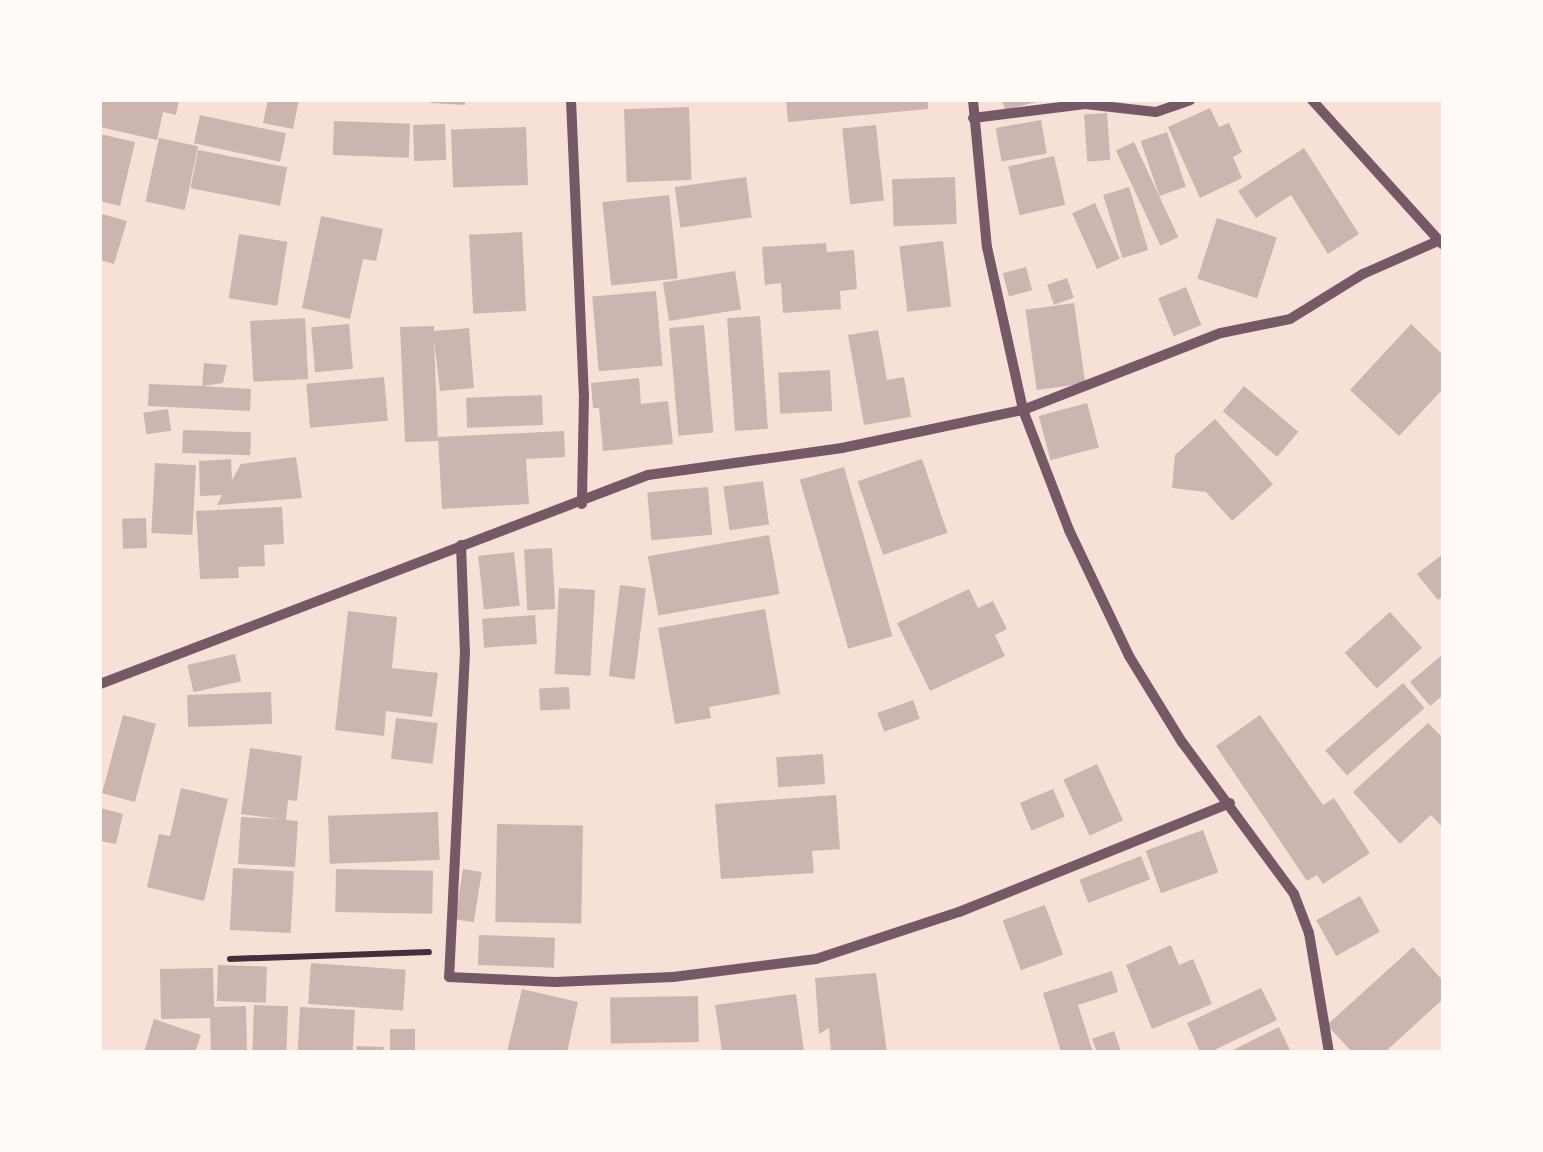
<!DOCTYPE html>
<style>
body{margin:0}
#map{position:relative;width:1543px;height:1152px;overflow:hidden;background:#f7e1d7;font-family:Manrope,sans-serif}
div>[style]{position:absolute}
.building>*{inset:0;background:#ccb4b1;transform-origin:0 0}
.path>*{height:6px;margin:-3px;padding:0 3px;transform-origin:3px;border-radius:3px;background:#4a2c40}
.minor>*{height:10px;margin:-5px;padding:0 5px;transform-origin:5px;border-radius:5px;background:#755966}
span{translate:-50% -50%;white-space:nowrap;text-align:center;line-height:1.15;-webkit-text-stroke:9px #fffaf5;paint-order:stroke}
.frame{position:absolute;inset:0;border:102px solid #fffaf5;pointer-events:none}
</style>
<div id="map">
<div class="building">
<i style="clip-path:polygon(100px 100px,179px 100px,176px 115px,163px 112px,157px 140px,100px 127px)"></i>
<i style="clip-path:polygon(268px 100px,299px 100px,293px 129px,263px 123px)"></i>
<i style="clip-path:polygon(431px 100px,465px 100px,465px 105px,431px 103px)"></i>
<i style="clip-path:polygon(786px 100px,928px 100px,928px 109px,788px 122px)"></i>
<i style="clip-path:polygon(1002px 100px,1040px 100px,1040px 101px,1005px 110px)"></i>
<i style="left:689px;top:107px;width:73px;height:65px;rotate:88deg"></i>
<i style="clip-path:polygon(1210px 108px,1219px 127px,1229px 123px,1242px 152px,1233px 157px,1242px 178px,1200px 198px,1168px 127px)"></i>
<i style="left:1107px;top:113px;width:47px;height:23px;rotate:86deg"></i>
<i style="left:200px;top:115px;width:88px;height:29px;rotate:12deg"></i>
<i style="left:1041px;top:120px;width:34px;height:46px;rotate:80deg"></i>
<i style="left:334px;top:121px;width:76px;height:34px;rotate:2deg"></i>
<i style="left:445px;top:124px;width:36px;height:32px;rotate:88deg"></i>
<i style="left:876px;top:125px;width:76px;height:34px;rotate:84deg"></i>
<i style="left:526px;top:127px;width:58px;height:75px;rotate:88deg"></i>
<i style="left:1167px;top:132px;width:58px;height:28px;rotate:71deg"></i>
<i style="clip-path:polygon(100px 134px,135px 142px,120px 206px,100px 201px)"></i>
<i style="left:159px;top:138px;width:40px;height:65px;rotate:12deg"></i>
<i style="left:1134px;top:142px;width:105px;height:20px;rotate:65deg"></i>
<i style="clip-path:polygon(1304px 148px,1359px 234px,1328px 254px,1291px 195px,1256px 218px,1238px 191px)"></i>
<i style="left:198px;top:150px;width:91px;height:39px;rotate:11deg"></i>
<i style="left:1054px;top:156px;width:50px;height:47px;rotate:77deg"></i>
<i style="left:746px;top:177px;width:41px;height:72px;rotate:82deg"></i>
<i style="left:955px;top:177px;width:47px;height:63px;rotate:88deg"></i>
<i style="left:1129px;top:187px;width:66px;height:27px;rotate:73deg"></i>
<i style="left:669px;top:195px;width:84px;height:67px;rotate:84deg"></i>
<i style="left:1095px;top:203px;width:61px;height:25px;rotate:66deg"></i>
<i style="clip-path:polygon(102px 214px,127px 221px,114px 264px,100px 260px)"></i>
<i style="clip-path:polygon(321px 216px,383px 229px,376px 261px,363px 259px,350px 319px,302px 308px)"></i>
<i style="left:1217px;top:218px;width:63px;height:64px;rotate:18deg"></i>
<i style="left:522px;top:232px;width:79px;height:53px;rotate:87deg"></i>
<i style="left:239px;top:234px;width:49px;height:65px;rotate:9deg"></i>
<i style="left:943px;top:241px;width:66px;height:44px;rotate:83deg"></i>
<i style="clip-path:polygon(826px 243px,827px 252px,854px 250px,857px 289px,840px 291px,841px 309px,783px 313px,781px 283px,765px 285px,762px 247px)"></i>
<i style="left:1026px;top:267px;width:24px;height:24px;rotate:75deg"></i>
<i style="left:735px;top:271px;width:39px;height:73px;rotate:81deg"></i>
<i style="left:1067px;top:278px;width:21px;height:21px;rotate:71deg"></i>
<i style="left:1186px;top:287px;width:41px;height:30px;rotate:68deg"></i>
<i style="left:656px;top:291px;width:75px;height:64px;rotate:85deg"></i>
<i style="left:1074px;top:303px;width:81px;height:49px;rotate:82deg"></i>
<i style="left:760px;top:316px;width:113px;height:33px;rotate:86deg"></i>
<i style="left:305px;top:318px;width:61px;height:55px;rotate:87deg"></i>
<i style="left:349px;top:324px;width:45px;height:38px;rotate:85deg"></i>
<i style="clip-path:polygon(1411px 324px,1443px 355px,1443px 389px,1399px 436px,1350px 390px)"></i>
<i style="left:704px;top:325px;width:108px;height:35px;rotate:85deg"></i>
<i style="clip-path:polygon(434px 326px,434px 331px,469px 328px,474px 388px,440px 391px,434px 340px,438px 441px,405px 442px,400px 327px)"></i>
<i style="clip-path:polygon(878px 330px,887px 380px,904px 377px,911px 417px,864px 425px,848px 335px)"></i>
<i style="clip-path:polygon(204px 363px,227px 365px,223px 383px,202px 386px,251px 389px,250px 411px,148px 406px,149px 384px,202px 386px)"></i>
<i style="left:830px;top:370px;width:41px;height:52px;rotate:87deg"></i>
<i style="left:384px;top:377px;width:44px;height:78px;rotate:85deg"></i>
<i style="clip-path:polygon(639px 378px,641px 404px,668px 401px,673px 444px,603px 451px,599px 408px,593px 408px,591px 383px)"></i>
<i style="left:1244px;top:386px;width:71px;height:33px;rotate:40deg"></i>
<i style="left:542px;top:395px;width:30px;height:76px;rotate:88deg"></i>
<i style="left:1087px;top:403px;width:46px;height:50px;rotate:75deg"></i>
<i style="left:168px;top:409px;width:22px;height:25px;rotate:82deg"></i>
<i style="clip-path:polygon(1215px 419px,1273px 484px,1232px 521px,1206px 492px,1172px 488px,1175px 455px)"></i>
<i style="left:183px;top:430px;width:68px;height:23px;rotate:2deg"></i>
<i style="clip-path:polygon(564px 431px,565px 457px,526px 459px,529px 504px,442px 509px,438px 437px)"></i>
<i style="clip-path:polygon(296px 457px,302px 498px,217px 505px,222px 495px,200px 496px,199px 461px,231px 459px,232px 480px,241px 464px)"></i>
<i style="left:922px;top:459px;width:78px;height:68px;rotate:71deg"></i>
<i style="left:155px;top:463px;width:41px;height:70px;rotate:3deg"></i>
<i style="left:844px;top:467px;width:176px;height:46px;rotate:74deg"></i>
<i style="left:763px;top:481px;width:44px;height:40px;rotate:82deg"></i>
<i style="left:708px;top:487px;width:48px;height:61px;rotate:85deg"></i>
<i style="clip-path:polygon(282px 507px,284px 544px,264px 545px,265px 566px,238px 567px,239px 578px,200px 579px,196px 511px)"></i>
<i style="left:146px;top:518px;width:30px;height:24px;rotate:88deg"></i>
<i style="left:769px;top:535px;width:60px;height:123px;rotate:80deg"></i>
<i style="left:552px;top:548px;width:61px;height:28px;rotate:87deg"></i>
<i style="left:514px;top:552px;width:54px;height:36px;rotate:84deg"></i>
<i style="clip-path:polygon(1443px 554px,1443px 596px,1438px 600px,1417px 574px)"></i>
<i style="left:620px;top:585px;width:26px;height:92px;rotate:7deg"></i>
<i style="left:559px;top:588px;width:36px;height:86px;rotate:3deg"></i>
<i style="clip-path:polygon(969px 589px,978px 608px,993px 601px,1007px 629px,995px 635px,1005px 656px,930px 691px,897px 623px)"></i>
<i style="clip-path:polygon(765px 609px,780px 694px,709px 707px,711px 718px,675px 724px,658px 628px)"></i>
<i style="clip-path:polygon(348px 611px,397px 617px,392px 668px,438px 673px,432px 717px,386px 711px,384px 736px,335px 730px)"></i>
<i style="left:1390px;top:612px;width:48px;height:61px;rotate:48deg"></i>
<i style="left:535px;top:615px;width:29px;height:53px;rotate:86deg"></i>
<i style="left:235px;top:654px;width:28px;height:49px;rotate:77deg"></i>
<i style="clip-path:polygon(1443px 654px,1443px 695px,1430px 706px,1410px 682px)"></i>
<i style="left:1403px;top:683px;width:33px;height:103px;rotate:49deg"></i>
<i style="left:569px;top:687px;width:22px;height:30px;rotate:87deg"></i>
<i style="left:271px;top:692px;width:32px;height:84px;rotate:88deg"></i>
<i style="left:913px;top:700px;width:20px;height:38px;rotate:70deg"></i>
<i style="left:123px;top:715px;width:34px;height:81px;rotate:15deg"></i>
<i style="clip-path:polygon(1260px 715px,1323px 805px,1334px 798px,1370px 853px,1323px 884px,1317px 875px,1307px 881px,1216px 746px)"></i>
<i style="left:396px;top:718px;width:42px;height:41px;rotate:7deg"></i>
<i style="clip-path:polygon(1428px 723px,1443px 738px,1443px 828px,1431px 815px,1400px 844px,1353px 792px)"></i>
<i style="clip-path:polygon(250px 748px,302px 756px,297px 801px,288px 800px,286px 820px,298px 821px,295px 867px,238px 864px,241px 817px,280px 819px,241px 814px)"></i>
<i style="left:823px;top:754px;width:30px;height:47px;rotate:86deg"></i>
<i style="left:1097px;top:764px;width:62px;height:37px;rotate:65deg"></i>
<i style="clip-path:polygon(181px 788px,228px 799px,204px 901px,147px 887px,159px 834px,170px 836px)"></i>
<i style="left:1053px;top:789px;width:30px;height:36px;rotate:67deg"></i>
<i style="clip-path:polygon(836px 795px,840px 849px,812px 851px,814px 873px,721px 879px,715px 804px)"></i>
<i style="clip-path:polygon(100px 808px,123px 814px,116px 844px,100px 841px)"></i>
<i style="left:438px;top:812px;width:48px;height:110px;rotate:88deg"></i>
<i style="left:497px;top:824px;width:86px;height:98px;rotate:1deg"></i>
<i style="left:1203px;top:830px;width:45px;height:61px;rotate:70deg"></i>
<i style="left:1141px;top:856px;width:25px;height:66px;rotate:69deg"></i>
<i style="left:233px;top:868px;width:61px;height:62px;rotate:3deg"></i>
<i style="left:336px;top:869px;width:97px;height:43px;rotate:1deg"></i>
<i style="left:463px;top:869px;width:19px;height:51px;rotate:9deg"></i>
<i style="left:1360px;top:896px;width:41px;height:50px;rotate:61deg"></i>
<i style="left:1045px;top:905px;width:53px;height:45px;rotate:70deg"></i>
<i style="left:479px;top:935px;width:76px;height:30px;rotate:2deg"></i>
<i style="clip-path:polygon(1171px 945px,1179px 965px,1193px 959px,1212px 1004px,1152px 1029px,1126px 965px)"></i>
<i style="clip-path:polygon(1413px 947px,1443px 981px,1443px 999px,1385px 1052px,1352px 1052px,1327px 1025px)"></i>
<i style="left:311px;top:963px;width:95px;height:41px;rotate:4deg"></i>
<i style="left:218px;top:965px;width:49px;height:36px;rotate:2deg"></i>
<i style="clip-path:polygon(213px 968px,214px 1007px,246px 1006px,247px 1052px,211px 1052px,210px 1018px,161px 1019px,160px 969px)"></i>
<i style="clip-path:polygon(1112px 971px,1118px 992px,1078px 1005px,1093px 1052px,1061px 1052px,1043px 993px)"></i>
<i style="clip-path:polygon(876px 973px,887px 1052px,831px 1052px,829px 1028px,819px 1034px,815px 978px)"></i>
<i style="clip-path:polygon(1261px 988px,1277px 1020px,1210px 1052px,1200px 1052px,1187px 1023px)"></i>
<i style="clip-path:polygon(522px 989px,578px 1002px,567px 1052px,507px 1052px)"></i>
<i style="clip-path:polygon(796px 994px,804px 1052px,722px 1052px,715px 1005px)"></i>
<i style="left:698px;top:996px;width:46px;height:88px;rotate:89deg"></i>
<i style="left:254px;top:1005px;width:34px;height:47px;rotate:2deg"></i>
<i style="left:300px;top:1007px;width:55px;height:45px;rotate:3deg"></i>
<i style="clip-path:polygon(154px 1019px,201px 1035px,195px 1052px,144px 1052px)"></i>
<i style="clip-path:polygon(1279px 1027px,1291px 1052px,1229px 1052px)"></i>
<i style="left:415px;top:1029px;width:23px;height:25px;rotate:90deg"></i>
<i style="clip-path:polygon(1114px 1031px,1121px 1052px,1097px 1052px,1092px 1039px)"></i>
<i style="clip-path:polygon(357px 1046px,384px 1047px,383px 1052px,356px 1052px)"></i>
</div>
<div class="path">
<i style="left:230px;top:959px;width:199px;rotate:-2deg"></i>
</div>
<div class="minor">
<i style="left:571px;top:100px;width:295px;rotate:87.5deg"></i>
<i style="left:584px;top:395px;width:109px;rotate:91.1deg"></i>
<i style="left:973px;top:100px;width:148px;rotate:84.6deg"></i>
<i style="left:987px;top:247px;width:167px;rotate:77.5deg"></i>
<i style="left:1023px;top:410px;width:129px;rotate:69deg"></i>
<i style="left:1069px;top:530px;width:140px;rotate:64.5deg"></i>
<i style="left:1129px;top:656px;width:101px;rotate:58.4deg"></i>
<i style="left:1182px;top:742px;width:189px;rotate:53.6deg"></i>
<i style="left:1294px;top:894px;width:42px;rotate:69deg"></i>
<i style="left:1309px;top:933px;width:121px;rotate:80.5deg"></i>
<i style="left:1312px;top:100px;width:194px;rotate:47.9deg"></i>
<i style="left:973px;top:118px;width:113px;rotate:-7.1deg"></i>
<i style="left:1085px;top:104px;width:71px;rotate:6.4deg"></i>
<i style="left:1156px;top:112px;width:36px;rotate:-19deg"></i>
<i style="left:461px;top:545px;width:107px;rotate:87.9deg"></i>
<i style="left:465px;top:652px;width:325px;rotate:92.8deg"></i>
<i style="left:449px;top:977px;width:106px;rotate:2.7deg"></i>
<i style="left:555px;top:982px;width:118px;rotate:-2.4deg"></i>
<i style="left:673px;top:977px;width:144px;rotate:-7.2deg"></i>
<i style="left:816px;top:959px;width:151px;rotate:-18.2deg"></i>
<i style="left:959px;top:912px;width:292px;rotate:-21.9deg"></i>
<i style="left:100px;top:684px;width:587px;rotate:-20.88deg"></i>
<i style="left:648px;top:475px;width:196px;rotate:-7.9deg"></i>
<i style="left:842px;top:448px;width:185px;rotate:-11.9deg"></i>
<i style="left:1023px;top:410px;width:212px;rotate:-21.3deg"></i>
<i style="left:1221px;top:333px;width:70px;rotate:-11.5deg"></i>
<i style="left:1290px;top:319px;width:86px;rotate:-31.7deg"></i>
<i style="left:1363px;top:274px;width:84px;rotate:-23.8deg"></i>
</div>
<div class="frame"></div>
</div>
